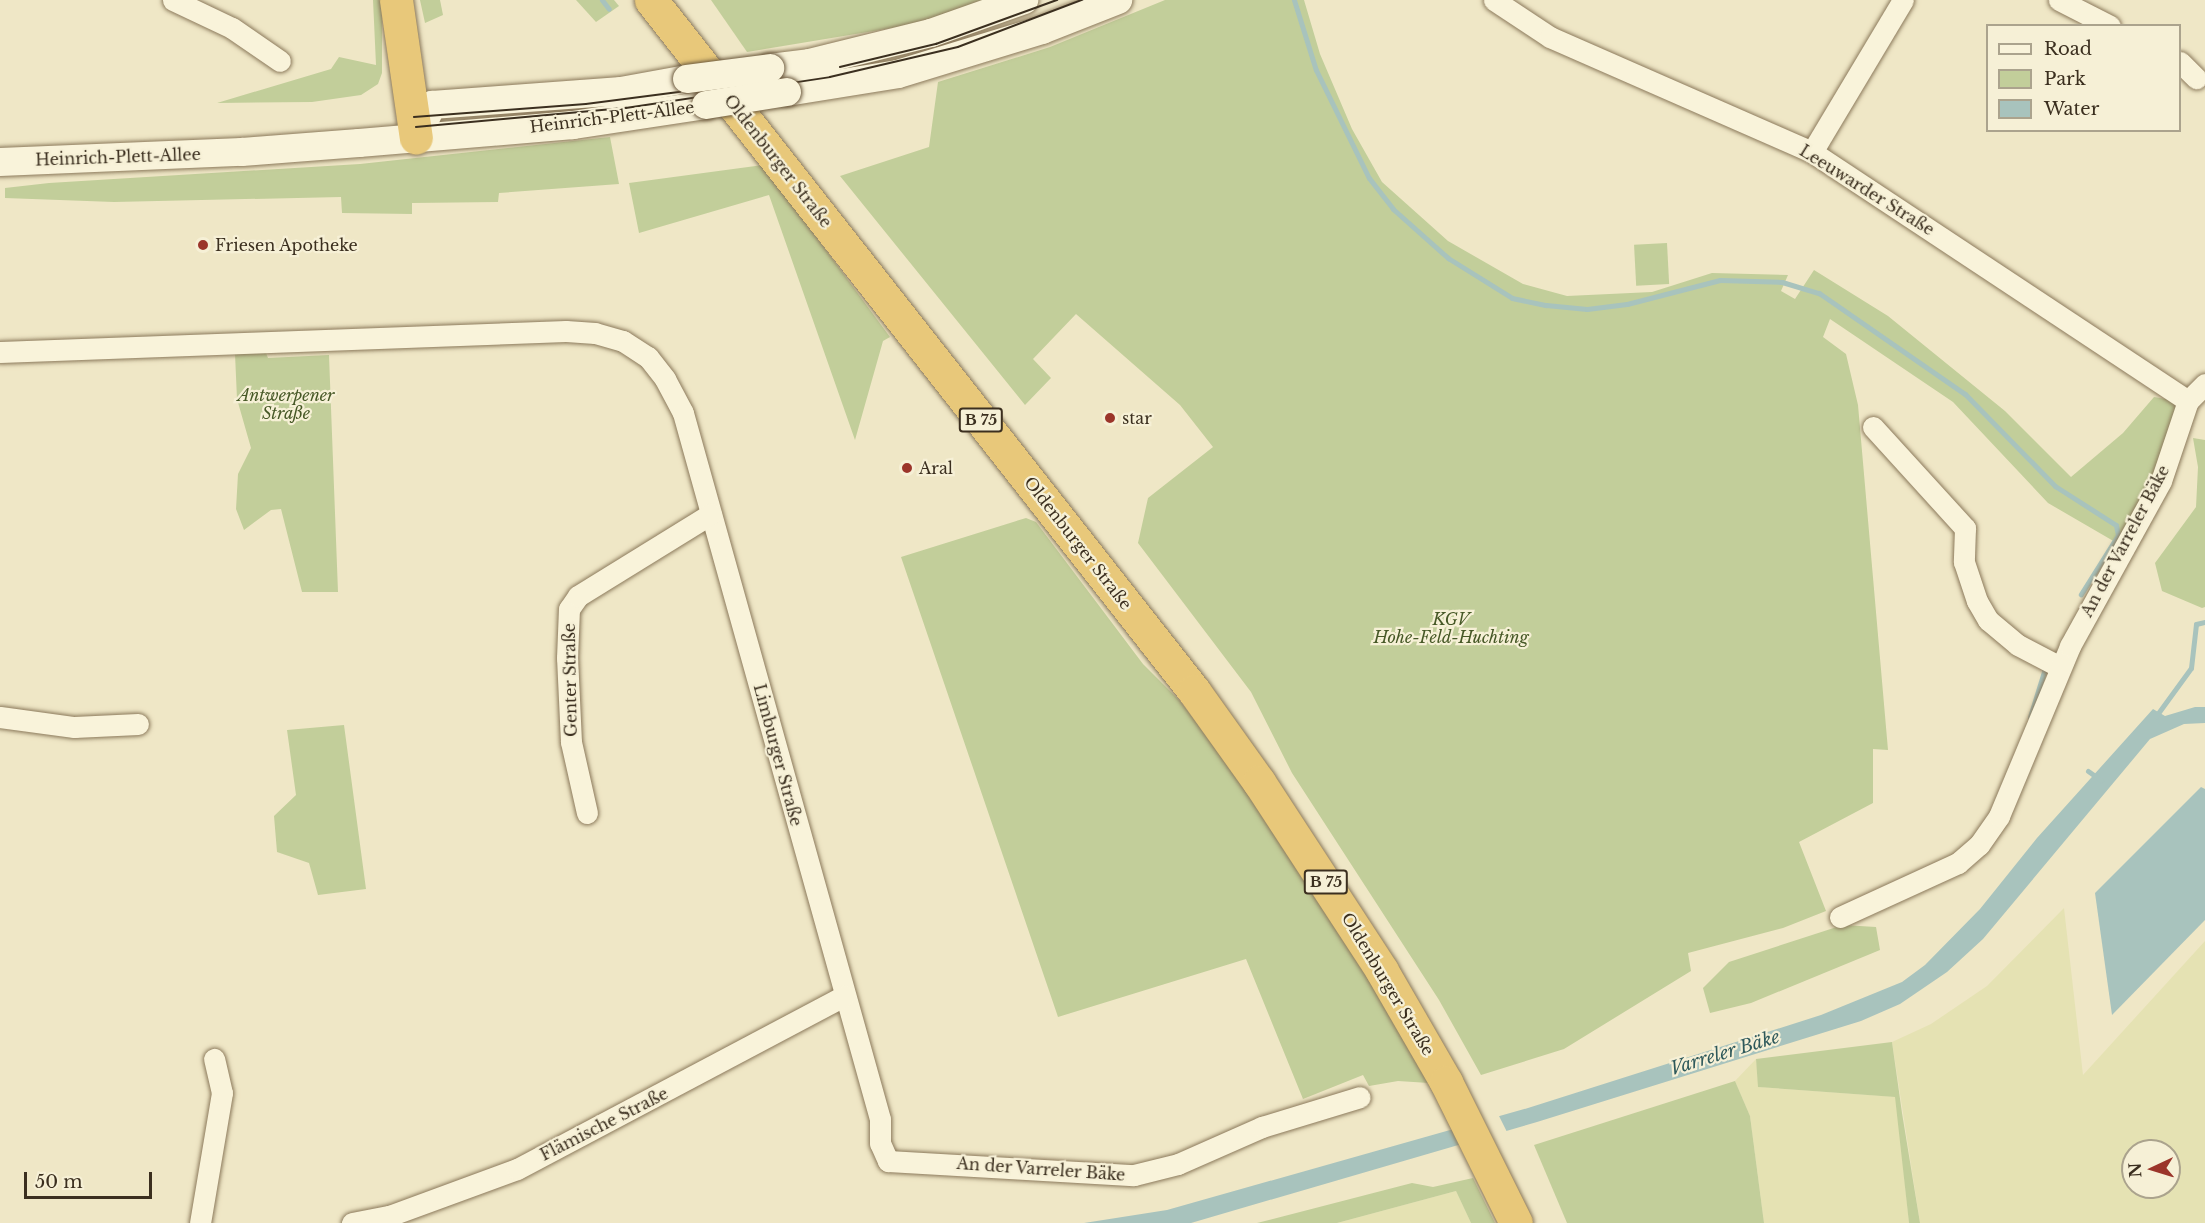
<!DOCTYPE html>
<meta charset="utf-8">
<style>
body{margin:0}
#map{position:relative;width:2205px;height:1223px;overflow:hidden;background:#efe7c6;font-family:"Libre Baskerville",serif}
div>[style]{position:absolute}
.farmland>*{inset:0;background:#e5e2b3}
.green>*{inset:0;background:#c2ce9a;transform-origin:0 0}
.water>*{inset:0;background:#a8c3bd}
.pier>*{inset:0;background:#efe7c6}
.stream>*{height:5px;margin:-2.5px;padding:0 2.5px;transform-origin:2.5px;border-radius:2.5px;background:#a8c3bd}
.roads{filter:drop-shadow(0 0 2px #8b795b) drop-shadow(0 0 2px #8b795b)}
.minor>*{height:21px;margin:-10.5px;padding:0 10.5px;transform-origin:10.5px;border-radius:10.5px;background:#f9f3da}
.secondary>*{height:28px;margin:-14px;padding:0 14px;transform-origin:14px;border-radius:14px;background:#f9f3da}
.trunk>*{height:33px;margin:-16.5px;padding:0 16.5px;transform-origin:16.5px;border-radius:16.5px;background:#e8c87a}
.tram>*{height:1.5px;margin:-0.75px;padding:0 0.75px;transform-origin:0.75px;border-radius:0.75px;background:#3b2f1f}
.bridges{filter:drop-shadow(0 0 2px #6d5a3e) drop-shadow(0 0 2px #6d5a3e)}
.secondary-bridge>*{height:28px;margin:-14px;padding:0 14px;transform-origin:14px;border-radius:14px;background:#f9f3da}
.dots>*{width:16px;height:16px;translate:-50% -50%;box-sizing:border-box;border:3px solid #f6f0d6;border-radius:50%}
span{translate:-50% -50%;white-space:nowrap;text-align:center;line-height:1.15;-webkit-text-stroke:4.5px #f6f0d6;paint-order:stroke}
.shield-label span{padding:2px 4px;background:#f6f0d6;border:2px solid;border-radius:4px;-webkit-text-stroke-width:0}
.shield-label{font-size:15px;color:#3b2f1f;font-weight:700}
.street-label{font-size:16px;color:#3b2f1f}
.poi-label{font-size:16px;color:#3b2f1f}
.left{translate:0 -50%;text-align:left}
.park-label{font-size:16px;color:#465826;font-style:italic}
.water-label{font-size:18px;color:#2e595b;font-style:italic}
.legend{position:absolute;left:1986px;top:24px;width:195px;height:108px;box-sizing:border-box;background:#f6f0d6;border:2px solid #aba38d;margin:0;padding:8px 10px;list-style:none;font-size:18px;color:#3b2f1f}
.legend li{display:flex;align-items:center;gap:12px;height:30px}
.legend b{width:30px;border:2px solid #aba38d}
.north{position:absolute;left:2121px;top:1139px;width:60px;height:60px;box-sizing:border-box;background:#f6f0d6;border:2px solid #aba38d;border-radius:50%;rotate:266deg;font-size:16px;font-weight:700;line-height:24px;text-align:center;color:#3b2f1f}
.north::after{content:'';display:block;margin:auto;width:21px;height:27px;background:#9b352a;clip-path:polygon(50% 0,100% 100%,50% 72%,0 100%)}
.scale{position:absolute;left:24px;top:1172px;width:128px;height:27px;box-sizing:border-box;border:3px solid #3b2f1f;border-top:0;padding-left:8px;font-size:18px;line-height:21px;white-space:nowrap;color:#3b2f1f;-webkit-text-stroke:4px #f6f0d6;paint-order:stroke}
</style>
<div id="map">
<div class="farmland">
<i style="clip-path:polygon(evenodd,2064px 908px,2083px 1075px,2205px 941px,2205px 1223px,1920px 1223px,1892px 1042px,1931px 1024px,1987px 986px,2064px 908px,2133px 1151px,2169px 1151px,2169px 1187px,2133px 1187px,2133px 1151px)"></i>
<i style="clip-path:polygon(1756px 1059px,1759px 1087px,1896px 1097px,1909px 1223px,1764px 1223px,1750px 1116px,1735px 1081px)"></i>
<i style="clip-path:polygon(1456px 1191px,1471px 1223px,1337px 1223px)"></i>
</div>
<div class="green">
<i style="clip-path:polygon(373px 0,381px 0,382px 6px,382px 73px,378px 84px,361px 95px,312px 102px,217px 103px,331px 69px,339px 57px,376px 65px)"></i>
<i style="clip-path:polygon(420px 0,440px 0,443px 15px,425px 23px)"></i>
<i style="clip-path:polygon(576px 0,614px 0,619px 6px,596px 22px)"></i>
<i style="clip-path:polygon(711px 0,986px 0,910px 25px,747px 52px)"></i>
<i style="clip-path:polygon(1165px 0,1304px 0,1320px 54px,1352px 129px,1382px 182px,1448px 241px,1523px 284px,1567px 296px,1652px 292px,1712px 273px,1788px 275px,1781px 291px,1795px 299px,1814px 270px,1888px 316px,2005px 411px,2071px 477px,2123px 433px,2154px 397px,2177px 401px,2173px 427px,2122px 546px,2048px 503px,1953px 402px,1830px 319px,1823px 337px,1846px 354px,1858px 405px,1888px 750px,1873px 749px,1873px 803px,1799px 842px,1826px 911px,1783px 928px,1688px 953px,1691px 971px,1564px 1049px,1481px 1075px,1439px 1000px,1292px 773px,1251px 692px,1138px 543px,1148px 498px,1213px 447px,1180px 405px,1076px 314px,1033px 359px,1051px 378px,1025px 405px,840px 176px,929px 147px,938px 82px,1050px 47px)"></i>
<i style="clip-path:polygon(610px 137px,619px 184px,499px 193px,498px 202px,412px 203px,412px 214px,342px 213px,341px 197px,114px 202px,5px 198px,5px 188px,49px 183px,360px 164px)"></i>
<i style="clip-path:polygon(763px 165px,890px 337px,883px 341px,855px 440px,769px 195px,639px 233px,629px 183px)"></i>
<i style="left:1667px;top:243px;width:41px;height:33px;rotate:87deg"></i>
<i style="clip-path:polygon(266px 353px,268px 358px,329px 355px,338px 592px,302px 592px,281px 509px,271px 510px,244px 530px,236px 509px,238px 474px,251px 448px,237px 399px,235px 354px)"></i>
<i style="clip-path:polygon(2193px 438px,2205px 440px,2205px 607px,2202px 608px,2162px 591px,2155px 563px,2196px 507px,2198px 467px)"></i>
<i style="clip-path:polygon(1026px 518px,1036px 522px,1143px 664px,1180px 701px,1238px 777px,1309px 877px,1429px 1083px,1398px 1081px,1369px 1086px,1363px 1075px,1303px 1099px,1246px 959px,1058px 1017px,901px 557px)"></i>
<i style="clip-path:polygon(344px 725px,366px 889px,318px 895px,309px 863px,277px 852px,274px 816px,296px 795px,287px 730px)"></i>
<i style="clip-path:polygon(1843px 925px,1876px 927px,1880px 950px,1751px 1003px,1710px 1013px,1703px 988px,1729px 962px)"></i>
<i style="clip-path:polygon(1892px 1042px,1902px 1113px,1920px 1223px,1909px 1223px,1895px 1097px,1758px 1087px,1756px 1059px)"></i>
<i style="clip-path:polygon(1735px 1081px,1750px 1116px,1764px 1223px,1567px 1223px,1534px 1145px)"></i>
<i style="clip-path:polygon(1473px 1178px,1495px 1223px,1471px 1223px,1456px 1191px,1337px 1223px,1257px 1223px,1412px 1183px,1433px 1187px)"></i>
</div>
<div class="water">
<i style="clip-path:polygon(2195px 707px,2205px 707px,2205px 723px,2184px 724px,2150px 739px,1983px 939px,1947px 972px,1900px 1004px,1861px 1021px,1537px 1122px,1191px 1223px,1084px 1223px,1167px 1210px,1528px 1108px,1821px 1015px,1902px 982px,1925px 965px,1980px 909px,2037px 838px,2153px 709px,2165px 716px)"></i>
<i style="clip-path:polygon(2201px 787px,2205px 789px,2205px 920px,2112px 1015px,2095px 893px)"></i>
</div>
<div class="pier">
<i style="clip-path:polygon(1498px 1114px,1508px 1134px,1462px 1147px,1452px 1126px)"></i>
</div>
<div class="stream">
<i style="left:602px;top:0;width:11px;rotate:52deg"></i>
<i style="left:1294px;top:0;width:73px;rotate:72.6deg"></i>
<i style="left:1316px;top:70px;width:120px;rotate:63.9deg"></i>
<i style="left:1369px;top:178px;width:39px;rotate:52deg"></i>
<i style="left:1393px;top:209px;width:74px;rotate:41.7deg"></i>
<i style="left:1448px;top:258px;width:75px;rotate:32deg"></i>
<i style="left:1512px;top:298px;width:35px;rotate:12deg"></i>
<i style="left:1546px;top:305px;width:41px;rotate:5.6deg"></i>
<i style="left:1587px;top:309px;width:40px;rotate:-7.1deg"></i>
<i style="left:1627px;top:304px;width:96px;rotate:-14.5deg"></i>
<i style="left:1720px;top:280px;width:62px;rotate:1.8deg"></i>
<i style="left:1782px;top:282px;width:39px;rotate:17deg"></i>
<i style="left:1819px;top:293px;width:178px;rotate:34.7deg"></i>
<i style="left:1965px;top:394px;width:129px;rotate:45.6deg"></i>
<i style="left:2055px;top:486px;width:72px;rotate:32.6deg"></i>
<i style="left:2116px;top:525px;width:10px;rotate:79deg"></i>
<i style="left:2118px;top:535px;width:70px;rotate:122.1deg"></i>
<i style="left:2156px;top:716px;width:59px;rotate:-53.9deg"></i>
<i style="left:2191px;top:668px;width:44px;rotate:-83.5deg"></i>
<i style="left:2196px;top:624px;width:9px;rotate:-13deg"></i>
<i style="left:2030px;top:717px;width:54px;rotate:-72.9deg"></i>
<i style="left:2088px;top:771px;width:16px;rotate:35deg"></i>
</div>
<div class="roads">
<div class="minor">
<i style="left:173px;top:0;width:65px;rotate:25.4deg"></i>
<i style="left:232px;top:28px;width:58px;rotate:34.5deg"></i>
<i style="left:1494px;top:0;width:67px;rotate:33.5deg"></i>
<i style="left:1550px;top:37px;width:286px;rotate:23.7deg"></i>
<i style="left:1812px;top:152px;width:451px;rotate:33.5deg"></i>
<i style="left:2059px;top:0;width:57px;rotate:27deg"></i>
<i style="left:2180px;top:62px;width:23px;rotate:45deg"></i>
<i style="left:1812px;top:152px;width:177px;rotate:-59.1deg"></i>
<i style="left:0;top:352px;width:566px;rotate:-2.12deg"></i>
<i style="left:566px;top:331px;width:29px;rotate:4deg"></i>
<i style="left:595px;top:333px;width:29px;rotate:16deg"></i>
<i style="left:623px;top:341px;width:30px;rotate:33deg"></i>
<i style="left:648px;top:357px;width:28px;rotate:52deg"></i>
<i style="left:665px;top:379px;width:38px;rotate:62deg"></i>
<i style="left:683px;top:413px;width:733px;rotate:74.41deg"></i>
<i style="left:880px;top:1119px;width:24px;rotate:90deg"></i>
<i style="left:880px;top:1143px;width:20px;rotate:66deg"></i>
<i style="left:888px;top:1161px;width:246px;rotate:3.3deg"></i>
<i style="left:1134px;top:1175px;width:45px;rotate:-14deg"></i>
<i style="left:1178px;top:1164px;width:92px;rotate:-23.8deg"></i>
<i style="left:1262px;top:1127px;width:102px;rotate:-17deg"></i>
<i style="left:1873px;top:427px;width:137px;rotate:47.7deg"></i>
<i style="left:1965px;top:528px;width:34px;rotate:92deg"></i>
<i style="left:1964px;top:562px;width:41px;rotate:71.6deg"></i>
<i style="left:1977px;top:601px;width:22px;rotate:60deg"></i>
<i style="left:1988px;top:620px;width:39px;rotate:40deg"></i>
<i style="left:2018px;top:645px;width:47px;rotate:27.6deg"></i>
<i style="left:0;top:717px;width:75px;rotate:7.7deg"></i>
<i style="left:74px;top:727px;width:64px;rotate:-2.7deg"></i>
<i style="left:587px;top:813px;width:73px;rotate:-102.7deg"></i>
<i style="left:571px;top:742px;width:84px;rotate:-92.7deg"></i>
<i style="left:567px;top:658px;width:49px;rotate:-87.7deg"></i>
<i style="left:569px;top:609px;width:16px;rotate:-55deg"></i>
<i style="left:578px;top:596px;width:156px;rotate:-31.7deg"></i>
<i style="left:1840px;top:917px;width:130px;rotate:-24.6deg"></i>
<i style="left:1958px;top:863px;width:28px;rotate:-41deg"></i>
<i style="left:1979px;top:845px;width:35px;rotate:-55deg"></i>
<i style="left:1999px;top:816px;width:184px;rotate:-67.3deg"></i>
<i style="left:2070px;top:646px;width:188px;rotate:-61.1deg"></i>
<i style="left:2161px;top:481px;width:84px;rotate:-71.4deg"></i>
<i style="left:2188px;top:401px;width:24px;rotate:-45deg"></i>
<i style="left:200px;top:1223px;width:132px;rotate:-80.4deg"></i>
<i style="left:222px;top:1093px;width:35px;rotate:-103deg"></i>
<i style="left:352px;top:1223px;width:38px;rotate:-11deg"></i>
<i style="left:389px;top:1216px;width:136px;rotate:-20.2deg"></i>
<i style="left:517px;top:1169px;width:370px;rotate:-27.9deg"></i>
</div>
<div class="secondary">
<i style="left:770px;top:68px;width:39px;rotate:-7deg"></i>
<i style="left:809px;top:63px;width:126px;rotate:-13.8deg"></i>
<i style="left:931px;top:33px;width:99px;rotate:-19.5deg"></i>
<i style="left:787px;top:92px;width:112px;rotate:-9.2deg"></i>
<i style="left:898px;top:74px;width:151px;rotate:-17deg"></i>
<i style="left:1042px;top:30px;width:82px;rotate:-21.5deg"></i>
<i style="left:416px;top:138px;width:37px;rotate:-64deg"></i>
<i style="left:432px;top:105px;width:190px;rotate:-4.2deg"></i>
<i style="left:621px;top:91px;width:67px;rotate:-10.3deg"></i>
<i style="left:0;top:162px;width:242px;rotate:-2.4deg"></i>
<i style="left:242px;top:152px;width:117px;rotate:-4.4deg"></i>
<i style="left:359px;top:143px;width:215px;rotate:-4.8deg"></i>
<i style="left:573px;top:125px;width:134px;rotate:-8.6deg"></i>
</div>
<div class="trunk">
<i style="left:396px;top:0;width:139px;rotate:81.8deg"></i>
<i style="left:651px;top:0;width:879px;rotate:51.84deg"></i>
<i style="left:1194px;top:691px;width:112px;rotate:54.5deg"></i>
<i style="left:1259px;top:782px;width:225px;rotate:56.9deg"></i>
<i style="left:1382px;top:971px;width:128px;rotate:60deg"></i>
<i style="left:1446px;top:1082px;width:157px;rotate:63.6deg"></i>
</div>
</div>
<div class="tram">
<i style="left:840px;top:67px;width:99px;rotate:-13.5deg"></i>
<i style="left:936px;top:44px;width:129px;rotate:-20deg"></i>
<i style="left:414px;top:117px;width:172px;rotate:-4.3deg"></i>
<i style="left:586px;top:104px;width:95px;rotate:-7.3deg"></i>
<i style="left:416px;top:127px;width:211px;rotate:-5.2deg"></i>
<i style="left:626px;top:108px;width:206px;rotate:-8.6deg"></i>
<i style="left:830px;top:77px;width:131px;rotate:-13.2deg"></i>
<i style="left:958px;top:47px;width:133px;rotate:-20.8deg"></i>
</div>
<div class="bridges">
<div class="secondary-bridge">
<i style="left:687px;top:79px;width:84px;rotate:-7.5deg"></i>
<i style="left:706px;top:105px;width:82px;rotate:-9.1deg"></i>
</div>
</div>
<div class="dots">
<i style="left:203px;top:245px;background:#9b352a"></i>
<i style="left:1110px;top:418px;background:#9b352a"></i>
<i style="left:907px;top:468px;background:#9b352a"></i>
</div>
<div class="shield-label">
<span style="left:981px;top:420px">B 75</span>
<span style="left:1326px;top:882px">B 75</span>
</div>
<div class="street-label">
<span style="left:612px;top:117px;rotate:-7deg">Heinrich-Plett-Allee</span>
<span style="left:118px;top:157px;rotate:-2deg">Heinrich-Plett-Allee</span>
<span style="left:778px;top:161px;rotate:52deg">Oldenburger Straße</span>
<span style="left:1867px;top:190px;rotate:32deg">Leeuwarder Straße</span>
<span style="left:2125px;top:541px;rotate:-62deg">An der Varreler Bäke</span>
<span style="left:1078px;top:543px;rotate:52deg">Oldenburger Straße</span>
<span style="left:570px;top:680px;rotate:-91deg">Genter Straße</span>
<span style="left:778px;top:755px;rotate:75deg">Limburger Straße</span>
<span style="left:1388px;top:984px;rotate:59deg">Oldenburger Straße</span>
<span style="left:604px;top:1124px;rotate:-27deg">Flämische Straße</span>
<span style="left:1041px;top:1169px;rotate:4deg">An der Varreler Bäke</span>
</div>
<div class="poi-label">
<span class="left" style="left:215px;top:245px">Friesen Apotheke</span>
<span class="left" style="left:1122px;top:418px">star</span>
<span class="left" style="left:919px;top:468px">Aral</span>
</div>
<div class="park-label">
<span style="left:286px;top:404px">Antwerpener<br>Straße</span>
<span style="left:1451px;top:628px">KGV<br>Hohe-Feld-Huchting</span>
</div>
<div class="water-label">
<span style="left:1725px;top:1053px;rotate:-17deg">Varreler Bäke</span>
</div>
<ul class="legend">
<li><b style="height:8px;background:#f9f3da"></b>Road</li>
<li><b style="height:16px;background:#c2ce9a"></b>Park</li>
<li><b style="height:16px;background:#a8c3bd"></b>Water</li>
</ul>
<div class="north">N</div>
<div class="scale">50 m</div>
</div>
